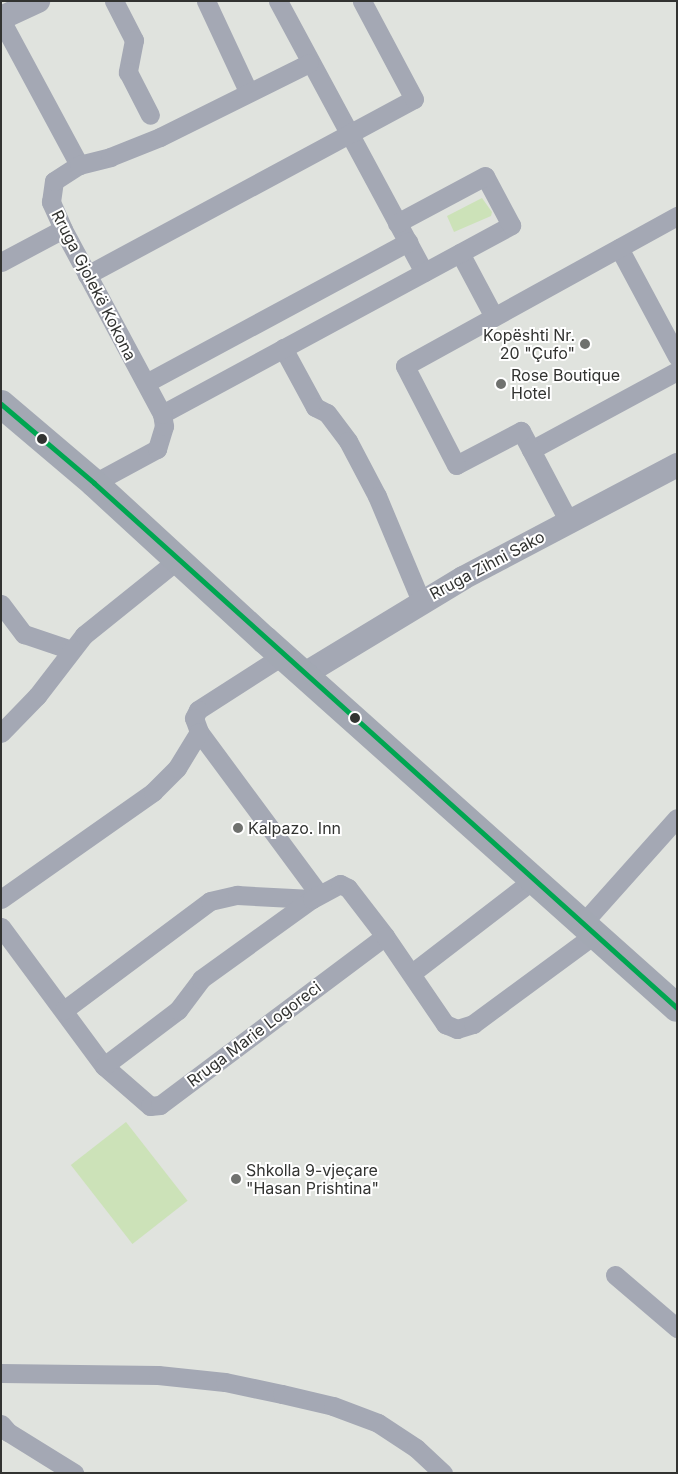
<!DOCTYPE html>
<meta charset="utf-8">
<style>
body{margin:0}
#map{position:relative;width:678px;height:1474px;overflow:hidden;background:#e0e3de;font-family:Inter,sans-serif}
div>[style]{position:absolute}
.green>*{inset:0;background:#cce2b8;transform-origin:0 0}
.minor>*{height:19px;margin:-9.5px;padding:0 9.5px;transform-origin:9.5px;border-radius:9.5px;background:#a4a8b4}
.tertiary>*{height:24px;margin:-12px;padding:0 12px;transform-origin:12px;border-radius:12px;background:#a4a8b4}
.secondary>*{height:28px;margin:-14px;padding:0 14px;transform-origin:14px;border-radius:14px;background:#a3a8b3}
.bus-1>*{height:5px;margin:-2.5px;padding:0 2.5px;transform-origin:2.5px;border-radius:2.5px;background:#00a651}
.dots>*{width:14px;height:14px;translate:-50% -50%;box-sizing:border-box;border:2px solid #fff;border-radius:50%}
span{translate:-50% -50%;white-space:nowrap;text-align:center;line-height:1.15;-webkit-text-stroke:4px #fff;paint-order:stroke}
.street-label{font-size:16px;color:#323331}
.poi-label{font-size:16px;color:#323331}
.right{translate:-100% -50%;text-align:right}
.left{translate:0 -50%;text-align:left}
.frame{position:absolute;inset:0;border:2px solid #323331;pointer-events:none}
</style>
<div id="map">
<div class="green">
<i style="clip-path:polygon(482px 198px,492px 212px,491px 216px,454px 232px,447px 216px)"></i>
<i style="left:126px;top:1122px;width:100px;height:70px;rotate:52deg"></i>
</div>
<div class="minor">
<i style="left:114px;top:1px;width:44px;rotate:62.9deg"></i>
<i style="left:134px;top:40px;width:33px;rotate:101deg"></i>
<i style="left:128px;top:72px;width:48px;rotate:62.9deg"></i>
<i style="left:206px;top:1px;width:99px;rotate:65deg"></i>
<i style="left:278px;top:1px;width:308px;rotate:61.7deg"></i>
<i style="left:1px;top:20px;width:165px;rotate:61.7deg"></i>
<i style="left:619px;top:248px;width:123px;rotate:61.8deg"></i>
<i style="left:460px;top:253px;width:72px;rotate:62deg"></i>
<i style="left:1px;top:262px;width:70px;rotate:-28deg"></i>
<i style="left:87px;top:275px;width:371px;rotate:-28.3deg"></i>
<i style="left:414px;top:99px;width:111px;rotate:-118deg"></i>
<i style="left:283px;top:348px;width:67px;rotate:61.5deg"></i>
<i style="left:315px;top:407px;width:13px;rotate:27deg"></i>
<i style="left:327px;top:413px;width:35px;rotate:53deg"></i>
<i style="left:348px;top:441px;width:62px;rotate:62.2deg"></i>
<i style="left:377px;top:496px;width:114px;rotate:67.3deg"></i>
<i style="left:146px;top:383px;width:298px;rotate:-28.3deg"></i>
<i style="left:162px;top:414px;width:397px;rotate:-28.4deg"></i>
<i style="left:511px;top:225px;width:55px;rotate:-118deg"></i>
<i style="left:485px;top:176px;width:100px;rotate:151.9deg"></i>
<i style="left:531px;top:450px;width:166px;rotate:-28.4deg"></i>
<i style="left:94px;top:483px;width:72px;rotate:-28.4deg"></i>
<i style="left:157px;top:449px;width:24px;rotate:-73deg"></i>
<i style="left:164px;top:426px;width:12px;rotate:-99deg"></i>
<i style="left:162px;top:414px;width:210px;rotate:-118.2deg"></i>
<i style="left:63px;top:229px;width:30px;rotate:-114deg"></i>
<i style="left:51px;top:202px;width:21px;rotate:-82deg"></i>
<i style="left:54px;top:181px;width:30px;rotate:-33deg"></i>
<i style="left:79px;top:165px;width:32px;rotate:-14deg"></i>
<i style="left:110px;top:157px;width:54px;rotate:-21.8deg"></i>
<i style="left:160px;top:137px;width:166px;rotate:-26.4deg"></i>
<i style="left:569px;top:522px;width:103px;rotate:-117.8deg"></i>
<i style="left:521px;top:431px;width:73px;rotate:152.4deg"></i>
<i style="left:456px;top:465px;width:111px;rotate:-117.3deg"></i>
<i style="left:405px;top:366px;width:311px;rotate:-28.9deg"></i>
<i style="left:1px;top:604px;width:38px;rotate:53deg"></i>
<i style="left:24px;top:634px;width:50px;rotate:18.8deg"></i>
<i style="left:282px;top:656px;width:100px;rotate:147.3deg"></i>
<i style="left:198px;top:710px;width:9px;rotate:117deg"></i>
<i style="left:194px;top:718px;width:15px;rotate:70deg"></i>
<i style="left:199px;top:732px;width:202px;rotate:53.5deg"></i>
<i style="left:1px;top:733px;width:52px;rotate:-45.8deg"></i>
<i style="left:37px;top:696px;width:77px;rotate:-52.4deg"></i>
<i style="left:84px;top:635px;width:118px;rotate:-38.8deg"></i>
<i style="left:1px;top:899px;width:186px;rotate:-35.1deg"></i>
<i style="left:153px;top:792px;width:34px;rotate:-45deg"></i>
<i style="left:177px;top:768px;width:42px;rotate:-58.6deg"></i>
<i style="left:583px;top:923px;width:141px;rotate:-48.2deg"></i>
<i style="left:1px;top:927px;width:173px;rotate:53.5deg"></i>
<i style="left:104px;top:1066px;width:61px;rotate:41deg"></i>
<i style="left:150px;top:1106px;width:10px;rotate:-6deg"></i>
<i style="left:160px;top:1105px;width:281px;rotate:-36.9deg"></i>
<i style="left:412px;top:973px;width:154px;rotate:-37.6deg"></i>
<i style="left:64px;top:1010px;width:182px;rotate:-36.7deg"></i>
<i style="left:210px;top:901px;width:28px;rotate:-13deg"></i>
<i style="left:237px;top:895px;width:75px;rotate:3.1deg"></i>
<i style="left:104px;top:1066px;width:93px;rotate:-37.1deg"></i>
<i style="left:178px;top:1010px;width:39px;rotate:-53deg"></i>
<i style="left:201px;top:979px;width:137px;rotate:-35.8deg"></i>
<i style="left:312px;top:899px;width:32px;rotate:-28deg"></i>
<i style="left:340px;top:884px;width:9px;rotate:27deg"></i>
<i style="left:348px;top:888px;width:61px;rotate:52.4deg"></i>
<i style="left:385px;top:936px;width:107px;rotate:55.7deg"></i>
<i style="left:445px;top:1024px;width:13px;rotate:23deg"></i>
<i style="left:457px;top:1029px;width:17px;rotate:-17deg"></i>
<i style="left:473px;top:1024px;width:152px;rotate:-36.4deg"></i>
<i style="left:615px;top:1275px;width:82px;rotate:40.5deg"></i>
<i style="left:1px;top:1373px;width:157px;rotate:0.7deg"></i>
<i style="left:158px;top:1375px;width:67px;rotate:6deg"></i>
<i style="left:225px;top:1382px;width:58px;rotate:11.9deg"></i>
<i style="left:282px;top:1394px;width:52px;rotate:13.2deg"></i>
<i style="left:333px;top:1406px;width:48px;rotate:20.7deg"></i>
<i style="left:378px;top:1423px;width:45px;rotate:33.3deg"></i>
<i style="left:416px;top:1448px;width:37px;rotate:43deg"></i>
<i style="left:1px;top:1424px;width:11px;rotate:49deg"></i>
<i style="left:8px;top:1432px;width:78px;rotate:31.8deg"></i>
</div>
<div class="tertiary">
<i style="left:1px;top:18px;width:41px;rotate:-24.7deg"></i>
<i style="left:303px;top:675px;width:187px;rotate:-31.2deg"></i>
<i style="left:463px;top:578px;width:242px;rotate:-27.8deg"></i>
</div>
<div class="secondary">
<i style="left:1px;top:404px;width:122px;rotate:40.3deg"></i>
<i style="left:94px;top:483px;width:232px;rotate:42.6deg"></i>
<i style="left:265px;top:640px;width:552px;rotate:41.77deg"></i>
</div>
<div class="bus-1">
<i style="left:1px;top:404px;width:122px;rotate:40.3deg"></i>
<i style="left:94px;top:483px;width:785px;rotate:42deg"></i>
</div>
<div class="dots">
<i style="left:585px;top:344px;background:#6f716e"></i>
<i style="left:501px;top:384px;background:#6f716e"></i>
<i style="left:42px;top:439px;background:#323331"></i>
<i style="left:355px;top:718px;background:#323331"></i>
<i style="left:238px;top:828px;background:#6f716e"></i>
<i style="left:236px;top:1179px;background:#6f716e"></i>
</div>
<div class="street-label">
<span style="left:94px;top:285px;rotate:63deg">Rruga Gjolekë Kokona</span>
<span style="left:487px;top:565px;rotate:-28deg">Rruga Zihni Sako</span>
<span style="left:254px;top:1034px;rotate:-37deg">Rruga Marie Logoreci</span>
</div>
<div class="poi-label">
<span class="right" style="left:575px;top:344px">Kopështi Nr.<br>20 "Çufo"</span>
<span class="left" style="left:511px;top:384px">Rose Boutique<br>Hotel</span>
<span class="left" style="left:248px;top:828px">Kalpazo. Inn</span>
<span class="left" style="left:246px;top:1179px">Shkolla 9-vjeçare<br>"Hasan Prishtina"</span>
</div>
<div class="frame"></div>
</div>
